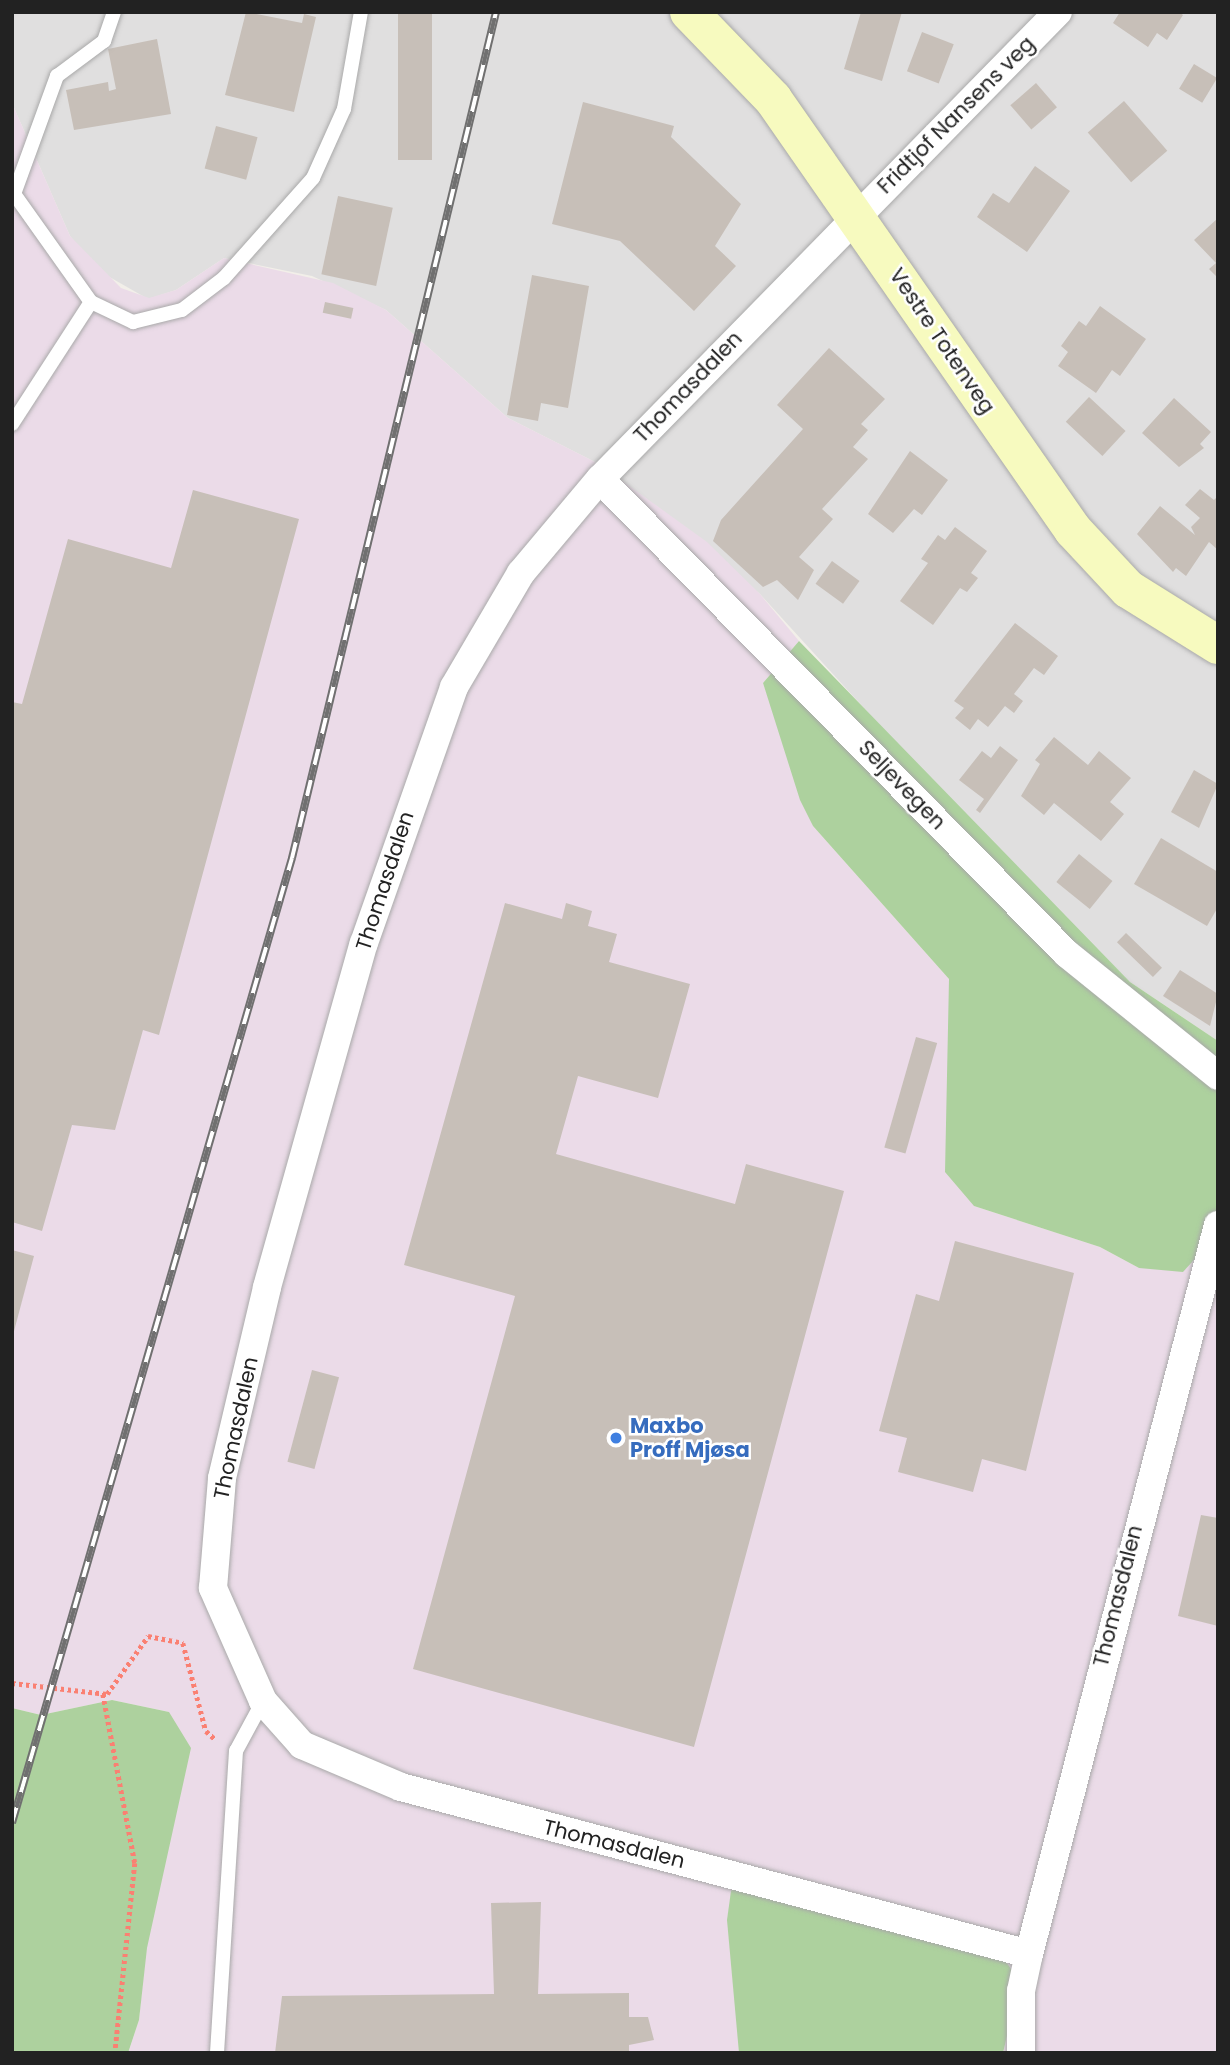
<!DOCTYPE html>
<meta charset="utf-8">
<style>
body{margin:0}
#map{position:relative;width:1230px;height:2065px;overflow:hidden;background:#f2efe9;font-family:Poppins,sans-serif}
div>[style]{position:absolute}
.residential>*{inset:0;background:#e0dfdf}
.industrial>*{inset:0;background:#ebdbe8}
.forest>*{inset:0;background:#add19e}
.building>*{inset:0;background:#c7bfb8;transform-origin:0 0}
.path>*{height:4.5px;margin-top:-2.25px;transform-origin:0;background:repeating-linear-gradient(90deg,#fa8072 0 3.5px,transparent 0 7px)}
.roads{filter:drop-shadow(0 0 2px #a9a9a9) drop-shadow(0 0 2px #a9a9a9)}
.service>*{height:14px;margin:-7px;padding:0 7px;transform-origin:7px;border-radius:7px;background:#fff}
.minor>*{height:28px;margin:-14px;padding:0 14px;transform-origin:14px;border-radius:14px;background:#fff}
.secondary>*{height:38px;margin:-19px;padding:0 19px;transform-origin:19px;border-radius:19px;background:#f7fabf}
.rail>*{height:8px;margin-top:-4px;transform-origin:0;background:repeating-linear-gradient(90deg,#fff 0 16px,#707070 0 32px);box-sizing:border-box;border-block:2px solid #707070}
.dots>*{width:19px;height:19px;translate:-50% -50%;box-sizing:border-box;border:4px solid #fff;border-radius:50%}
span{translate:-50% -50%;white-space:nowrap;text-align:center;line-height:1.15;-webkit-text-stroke:5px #fff;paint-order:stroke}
.street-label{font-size:21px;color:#222}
.shop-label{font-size:21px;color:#366cbe;font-weight:700}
.left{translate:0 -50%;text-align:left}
.frame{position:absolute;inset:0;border:14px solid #222;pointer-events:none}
</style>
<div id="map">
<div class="residential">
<i style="clip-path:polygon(12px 12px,1218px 12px,1218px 1041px,1130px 982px,925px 775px,760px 594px,599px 464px,508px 418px,386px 310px,312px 276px,224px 258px,176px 290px,148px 299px,99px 271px,70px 236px,12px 103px)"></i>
</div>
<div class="industrial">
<i style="clip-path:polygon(12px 103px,70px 236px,121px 288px,149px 298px,176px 290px,224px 258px,333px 283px,386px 310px,508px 418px,599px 464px,707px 542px,760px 594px,799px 641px,763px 683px,813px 826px,949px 979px,974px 1206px,1100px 1247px,1139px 1268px,1202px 1251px,1218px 1206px,1218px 2053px,1003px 2053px,1015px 2001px,738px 2010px,739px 2053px,128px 2053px,139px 2020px,169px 1712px,112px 1700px,41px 1715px,12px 1708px)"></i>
</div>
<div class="forest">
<i style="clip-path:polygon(799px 641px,1130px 982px,1218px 1041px,1218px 1206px,1202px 1251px,1183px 1272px,1139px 1268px,1100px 1247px,974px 1206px,945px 1172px,949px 979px,813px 826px,800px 800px,763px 683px)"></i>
<i style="clip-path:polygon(112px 1700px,169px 1712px,191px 1748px,147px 1948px,139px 2020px,128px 2053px,12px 2053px,12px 1708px,41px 1715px)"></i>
<i style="clip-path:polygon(740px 1880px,996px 1947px,1013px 1972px,1015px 2001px,1003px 2053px,739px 2053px,727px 1920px,731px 1891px)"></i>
</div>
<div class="building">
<i style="clip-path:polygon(246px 12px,302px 23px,304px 14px,316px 17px,294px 112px,225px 95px)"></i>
<i style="left:398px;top:12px;width:34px;height:148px"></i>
<i style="clip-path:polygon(861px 12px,902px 12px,882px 81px,844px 69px)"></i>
<i style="clip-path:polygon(1120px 12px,1179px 12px,1183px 15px,1167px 40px,1157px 33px,1148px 47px,1113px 23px)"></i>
<i style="left:922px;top:32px;width:34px;height:42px;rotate:21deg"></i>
<i style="clip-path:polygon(157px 39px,171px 114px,74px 130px,66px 90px,108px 82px,109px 91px,116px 89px,108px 49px)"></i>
<i style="left:1194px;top:64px;width:27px;height:29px;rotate:31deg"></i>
<i style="left:1036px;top:83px;width:32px;height:34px;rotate:49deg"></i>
<i style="left:1124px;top:101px;width:66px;height:48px;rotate:49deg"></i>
<i style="clip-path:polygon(583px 102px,674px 126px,671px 137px,741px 204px,715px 246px,736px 266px,694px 311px,620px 241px,552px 224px)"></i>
<i style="left:216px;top:126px;width:43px;height:44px;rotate:15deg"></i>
<i style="clip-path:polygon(1035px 166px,1070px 191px,1027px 252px,977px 217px,993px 193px,1009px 203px)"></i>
<i style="left:338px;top:196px;width:56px;height:80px;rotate:12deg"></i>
<i style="clip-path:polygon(1218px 218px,1218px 278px,1209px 269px,1216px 263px,1194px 240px)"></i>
<i style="clip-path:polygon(532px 275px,589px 286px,568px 408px,541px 403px,538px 421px,507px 415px)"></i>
<i style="left:325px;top:302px;width:29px;height:11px;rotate:12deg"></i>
<i style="clip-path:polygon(1100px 306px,1146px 339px,1120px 376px,1112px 370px,1096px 393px,1058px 366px,1068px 352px,1061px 346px,1079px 321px,1086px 326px)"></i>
<i style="clip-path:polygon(829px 348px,885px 399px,861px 424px,868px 430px,853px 447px,868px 459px,822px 509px,833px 519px,799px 557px,814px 570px,798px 600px,777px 580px,763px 587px,713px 541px,721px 520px,803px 429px,777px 405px)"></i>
<i style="left:1089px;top:397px;width:50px;height:34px;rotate:43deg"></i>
<i style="clip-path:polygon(1174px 398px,1211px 432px,1200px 444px,1204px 448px,1179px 467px,1142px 433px)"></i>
<i style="clip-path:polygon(910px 451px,948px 480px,922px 515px,914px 509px,893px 533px,868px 514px)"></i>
<i style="clip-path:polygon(1200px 489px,1214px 500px,1218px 496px,1218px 550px,1209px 542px,1186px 576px,1176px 568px,1173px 572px,1137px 534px,1160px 506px,1195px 535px,1191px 527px,1200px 518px,1185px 505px)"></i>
<i style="clip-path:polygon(193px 490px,299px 519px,159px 1035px,143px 1030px,115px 1130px,72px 1125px,42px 1231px,12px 1222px,12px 702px,22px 704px,68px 539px,171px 568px)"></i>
<i style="clip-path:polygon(955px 527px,987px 551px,971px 573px,978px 578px,967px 592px,960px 588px,933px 625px,900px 601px,928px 563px,921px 559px,938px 535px,945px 540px)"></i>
<i style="left:832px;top:561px;width:34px;height:28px;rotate:36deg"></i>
<i style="clip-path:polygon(1015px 623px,1058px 656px,1044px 675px,1034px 668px,1014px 694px,1023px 701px,1014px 713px,1005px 706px,988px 727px,978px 719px,970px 730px,955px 718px,964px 708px,954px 701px)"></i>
<i style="clip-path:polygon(1054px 737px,1088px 765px,1099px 751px,1131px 778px,1110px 802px,1124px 814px,1101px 841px,1054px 803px,1044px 815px,1021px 796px,1040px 764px,1035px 760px)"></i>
<i style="clip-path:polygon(1000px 746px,1018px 760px,980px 813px,976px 810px,984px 799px,959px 780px,982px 751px,991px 758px)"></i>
<i style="clip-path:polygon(1194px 770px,1218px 784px,1199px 828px,1171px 812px)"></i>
<i style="clip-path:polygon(1161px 838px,1218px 872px,1218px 907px,1207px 926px,1134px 884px)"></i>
<i style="left:1079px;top:854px;width:43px;height:36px;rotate:39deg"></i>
<i style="clip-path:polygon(505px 903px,562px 919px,566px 903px,592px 911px,588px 926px,617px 934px,609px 962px,690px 984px,658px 1098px,578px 1076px,556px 1154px,735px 1204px,746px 1164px,844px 1191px,694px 1747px,413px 1669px,515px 1296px,404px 1265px)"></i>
<i style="left:1126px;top:933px;width:50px;height:13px;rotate:44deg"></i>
<i style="clip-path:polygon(1180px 970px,1218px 994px,1210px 1026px,1163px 996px)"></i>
<i style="left:916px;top:1037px;width:22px;height:115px;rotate:16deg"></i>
<i style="clip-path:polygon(955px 1241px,1074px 1273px,1026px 1471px,982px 1459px,973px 1492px,898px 1472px,907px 1438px,879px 1431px,916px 1294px,939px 1301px)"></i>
<i style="clip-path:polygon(12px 1250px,34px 1256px,13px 1335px,12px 1334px)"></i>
<i style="left:312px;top:1370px;width:28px;height:95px;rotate:15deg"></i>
<i style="clip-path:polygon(1201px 1515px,1218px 1518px,1218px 1626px,1178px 1616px)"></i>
<i style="clip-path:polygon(541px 1902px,538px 1994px,629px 1993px,629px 2017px,648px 2017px,654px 2040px,629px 2045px,629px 2053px,275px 2053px,282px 1996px,494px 1994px,491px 1903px)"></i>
</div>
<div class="path">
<i style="left:12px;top:1683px;width:96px;rotate:6.6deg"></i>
<i style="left:107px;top:1694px;width:71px;rotate:-54.7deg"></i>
<i style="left:148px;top:1636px;width:36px;rotate:11deg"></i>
<i style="left:183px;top:1643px;width:91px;rotate:75.4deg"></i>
<i style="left:206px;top:1731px;width:13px;rotate:42deg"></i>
<i style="left:103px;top:1694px;width:172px;rotate:79.3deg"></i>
<i style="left:135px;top:1863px;width:191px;rotate:96deg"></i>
</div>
<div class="roads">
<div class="service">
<i style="left:12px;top:191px;width:136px;rotate:54.6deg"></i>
<i style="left:91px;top:302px;width:47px;rotate:25.5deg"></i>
<i style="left:133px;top:322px;width:50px;rotate:-13.8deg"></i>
<i style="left:182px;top:310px;width:53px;rotate:-37.3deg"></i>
<i style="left:224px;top:278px;width:134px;rotate:-48.3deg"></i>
<i style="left:313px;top:178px;width:76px;rotate:-65.8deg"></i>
<i style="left:344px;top:109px;width:98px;rotate:-80.1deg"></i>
<i style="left:14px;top:194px;width:126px;rotate:-70deg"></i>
<i style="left:57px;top:76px;width:59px;rotate:-36.7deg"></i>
<i style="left:104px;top:41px;width:31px;rotate:-71deg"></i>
<i style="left:12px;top:424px;width:145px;rotate:-57.1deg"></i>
<i style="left:217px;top:2053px;width:303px;rotate:-86.4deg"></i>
<i style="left:236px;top:1751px;width:57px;rotate:-61.6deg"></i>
</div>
<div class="minor">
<i style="left:600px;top:479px;width:666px;rotate:45.49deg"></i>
<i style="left:1067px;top:954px;width:194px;rotate:38.9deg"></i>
<i style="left:1029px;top:1954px;width:650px;rotate:-165.11deg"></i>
<i style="left:401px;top:1787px;width:108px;rotate:-157deg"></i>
<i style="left:302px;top:1745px;width:59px;rotate:-131.6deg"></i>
<i style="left:263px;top:1701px;width:124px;rotate:-113.9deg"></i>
<i style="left:213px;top:1588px;width:110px;rotate:-85.3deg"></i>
<i style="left:222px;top:1478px;width:196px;rotate:-76.7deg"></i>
<i style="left:267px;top:1287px;width:357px;rotate:-74.3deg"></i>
<i style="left:364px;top:943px;width:271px;rotate:-70.6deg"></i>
<i style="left:454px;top:687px;width:132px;rotate:-59.6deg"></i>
<i style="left:521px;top:573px;width:123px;rotate:-50deg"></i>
<i style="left:600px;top:479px;width:654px;rotate:-45.56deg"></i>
<i style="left:1021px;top:2053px;width:62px;rotate:-90deg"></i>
<i style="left:1021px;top:1991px;width:38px;rotate:-78deg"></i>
<i style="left:1029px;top:1954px;width:753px;rotate:-75.47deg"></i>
</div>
<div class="secondary">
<i style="left:689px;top:12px;width:121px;rotate:46deg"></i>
<i style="left:773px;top:99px;width:525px;rotate:55.16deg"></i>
<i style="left:1073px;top:530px;width:81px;rotate:47deg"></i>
<i style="left:1128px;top:589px;width:106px;rotate:31.9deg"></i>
</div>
</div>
<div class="rail">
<i style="left:12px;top:1823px;width:1005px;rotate:-73.82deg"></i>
<i style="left:292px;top:858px;width:870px;rotate:-76.44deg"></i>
</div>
<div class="dots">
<i style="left:616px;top:1438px;background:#3f7fe0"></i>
</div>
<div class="street-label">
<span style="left:956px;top:115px;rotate:-45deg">Fridtjof Nansens veg</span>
<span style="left:942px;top:341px;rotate:56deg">Vestre Totenveg</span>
<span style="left:688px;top:387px;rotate:-46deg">Thomasdalen</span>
<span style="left:902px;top:785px;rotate:46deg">Seljevegen</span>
<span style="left:385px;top:881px;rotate:-72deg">Thomasdalen</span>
<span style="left:236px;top:1428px;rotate:-78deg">Thomasdalen</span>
<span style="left:1118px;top:1596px;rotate:-76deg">Thomasdalen</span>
<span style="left:614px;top:1844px;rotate:14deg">Thomasdalen</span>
</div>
<div class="shop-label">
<span class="left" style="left:630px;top:1438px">Maxbo<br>Proff Mjøsa</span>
</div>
<div class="frame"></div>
</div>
